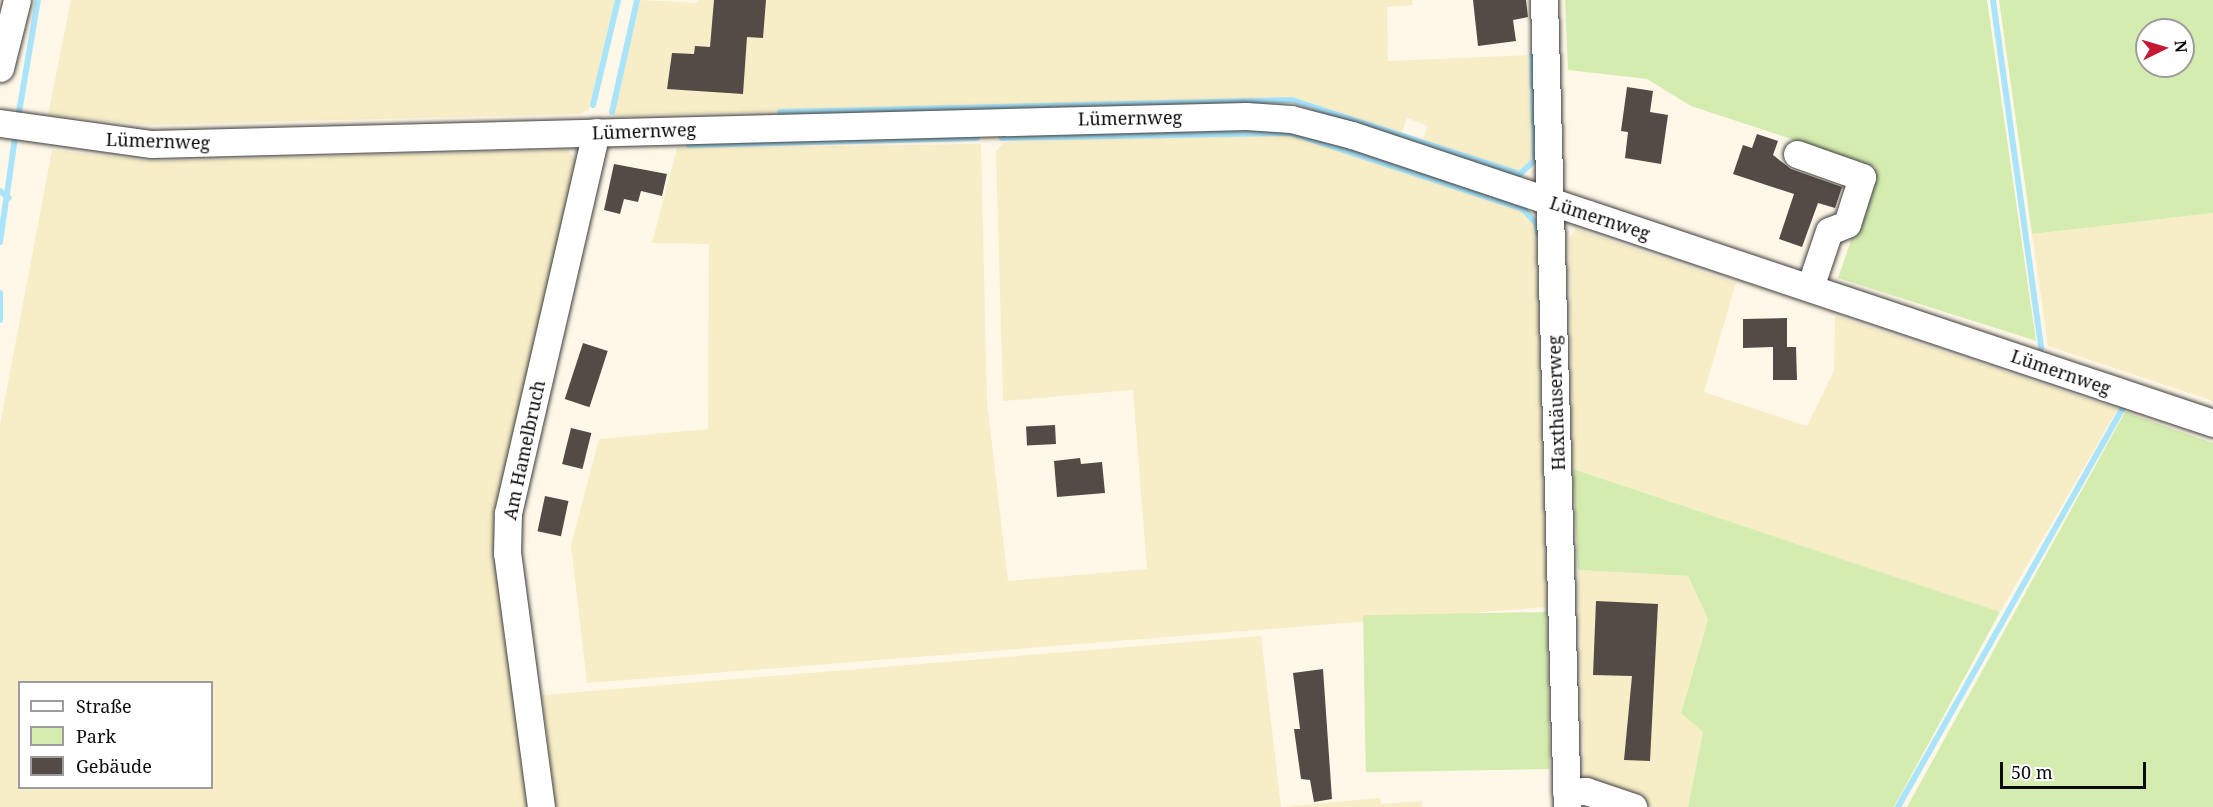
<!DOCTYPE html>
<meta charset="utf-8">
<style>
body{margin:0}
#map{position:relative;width:2213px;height:807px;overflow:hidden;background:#fff8e8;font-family:"Noto Serif",serif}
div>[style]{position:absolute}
.farmland>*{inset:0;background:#f7eec7}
.green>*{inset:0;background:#d5ecb0;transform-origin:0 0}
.stream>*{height:6px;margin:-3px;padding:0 3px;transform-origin:3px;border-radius:3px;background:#a9e4fb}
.building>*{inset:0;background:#544a46;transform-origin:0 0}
.roads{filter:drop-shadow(0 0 2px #3e3e3e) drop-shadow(0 0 2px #3e3e3e)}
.minor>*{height:27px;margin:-13.5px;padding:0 13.5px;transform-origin:13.5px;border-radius:13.5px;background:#fff}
span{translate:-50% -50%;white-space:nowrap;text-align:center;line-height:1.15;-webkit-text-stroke:6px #fff;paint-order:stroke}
.street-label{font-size:18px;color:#0b0b0b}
.legend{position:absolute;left:18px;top:681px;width:195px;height:108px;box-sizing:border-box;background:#fff;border:2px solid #9d9d9d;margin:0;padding:8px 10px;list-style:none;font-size:18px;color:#0b0b0b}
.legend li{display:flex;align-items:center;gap:12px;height:30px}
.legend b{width:30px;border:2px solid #9d9d9d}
.north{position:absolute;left:2135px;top:18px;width:60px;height:60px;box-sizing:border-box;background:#fff;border:2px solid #9d9d9d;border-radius:50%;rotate:85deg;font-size:16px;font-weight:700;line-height:24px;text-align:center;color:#0b0b0b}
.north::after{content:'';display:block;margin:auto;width:21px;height:27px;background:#c41933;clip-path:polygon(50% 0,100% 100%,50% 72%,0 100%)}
.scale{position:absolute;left:2000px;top:762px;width:146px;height:27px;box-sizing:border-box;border:3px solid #0b0b0b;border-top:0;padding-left:8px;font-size:18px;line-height:21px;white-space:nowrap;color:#0b0b0b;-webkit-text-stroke:4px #fff;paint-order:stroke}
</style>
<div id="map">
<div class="farmland">
<i style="clip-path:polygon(71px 0,615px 0,589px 109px,581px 114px,149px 125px,48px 115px)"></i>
<i style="clip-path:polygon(640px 0,697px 3px,700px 0,1412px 0,1413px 5px,1387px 7px,1388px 61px,1530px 55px,1533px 160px,1520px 172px,1423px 139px,1428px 126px,1407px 118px,1402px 132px,1293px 97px,613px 116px)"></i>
<i style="clip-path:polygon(1244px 133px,1289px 135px,1344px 150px,1523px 210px,1536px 225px,1547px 607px,587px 683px,571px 545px,599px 439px,708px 429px,709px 244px,652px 243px,677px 148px,981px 144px,987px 402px,1008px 581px,1147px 569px,1133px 390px,1003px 401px,996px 151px,1004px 142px)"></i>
<i style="clip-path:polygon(evenodd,52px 150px,153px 161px,568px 150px,578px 163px,498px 512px,529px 807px,0 807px,0 425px,52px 150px,20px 682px,212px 682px,212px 788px,20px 788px,20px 682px)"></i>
<i style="clip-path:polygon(2213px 213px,2213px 401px,2048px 346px,2032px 234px)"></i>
<i style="clip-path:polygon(1576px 229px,1736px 283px,1704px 392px,1807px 426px,1834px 371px,1835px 316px,2118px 409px,2000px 612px,1573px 469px,1569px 239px)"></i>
<i style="clip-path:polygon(1578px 570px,1688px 576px,1708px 619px,1681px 712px,1703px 732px,1688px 807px,1653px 807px,1585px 783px)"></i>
<i style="clip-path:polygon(1261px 636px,1281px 807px,1380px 798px,1381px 804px,1422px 801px,1422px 807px,556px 807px,542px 695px)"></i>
</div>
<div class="green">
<i style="clip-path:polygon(1565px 0,1987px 0,2036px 341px,1838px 278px,1876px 167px,1691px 106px,1647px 79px,1568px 70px)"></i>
<i style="clip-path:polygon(evenodd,1999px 0,2213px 0,2213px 213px,2032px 234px,1999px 0,2147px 30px,2183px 30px,2183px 66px,2147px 66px,2147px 30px)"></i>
<i style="clip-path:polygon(2125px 412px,2213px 443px,2213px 807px,1907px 807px)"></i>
<i style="clip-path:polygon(1573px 469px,2000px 612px,1894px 807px,1688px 807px,1703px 732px,1681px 713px,1708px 619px,1688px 576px,1578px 570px)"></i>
<i style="left:1547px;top:612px;width:157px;height:184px;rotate:89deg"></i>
</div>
<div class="stream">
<i style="left:1993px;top:0;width:351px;rotate:82.1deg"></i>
<i style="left:593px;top:105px;width:108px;rotate:-76.6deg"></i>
<i style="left:612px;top:112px;width:115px;rotate:-77.4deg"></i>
<i style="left:780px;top:112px;width:512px;rotate:-1.34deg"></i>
<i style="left:1292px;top:100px;width:240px;rotate:18deg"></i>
<i style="left:1520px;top:174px;width:21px;rotate:-43deg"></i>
<i style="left:1535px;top:160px;width:105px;rotate:-91.6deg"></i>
<i style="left:18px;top:118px;width:120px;rotate:-80.4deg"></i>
<i style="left:1002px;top:138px;width:289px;rotate:-1deg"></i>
<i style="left:1291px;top:133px;width:244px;rotate:18.1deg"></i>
<i style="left:1523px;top:209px;width:21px;rotate:47deg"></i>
<i style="left:1537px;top:224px;width:10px;rotate:84deg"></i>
<i style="left:689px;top:145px;width:288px;rotate:-1.4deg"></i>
<i style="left:0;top:191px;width:11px;rotate:38deg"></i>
<i style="left:0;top:242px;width:112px;rotate:-81.8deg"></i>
<i style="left:0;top:293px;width:27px;rotate:90deg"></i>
<i style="left:1898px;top:807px;width:458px;rotate:-60.6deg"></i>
</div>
<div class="building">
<i style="clip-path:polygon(714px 0,766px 0,763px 38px,747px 37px,743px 94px,667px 89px,672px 53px,694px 54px,695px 46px,710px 47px)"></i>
<i style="clip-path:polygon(1473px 0,1526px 0,1528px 17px,1513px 20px,1516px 41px,1478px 46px)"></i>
<i style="clip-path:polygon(1627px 87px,1653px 91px,1650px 112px,1668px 115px,1661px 164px,1625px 158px,1628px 132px,1621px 131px)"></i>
<i style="clip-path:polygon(1757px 134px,1778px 141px,1773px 155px,1791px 169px,1842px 187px,1835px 208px,1818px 203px,1802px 247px,1779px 239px,1794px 194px,1733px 174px,1743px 145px,1752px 148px)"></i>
<i style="clip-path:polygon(614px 164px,667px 174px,662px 196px,641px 191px,638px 202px,624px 199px,620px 214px,604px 210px)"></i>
<i style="clip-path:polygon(1787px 318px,1787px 347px,1796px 347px,1797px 380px,1773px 380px,1773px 347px,1743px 348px,1743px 319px)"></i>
<i style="left:583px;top:343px;width:26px;height:59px;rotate:18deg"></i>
<i style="left:1055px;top:425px;width:19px;height:29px;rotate:87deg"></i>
<i style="left:571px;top:428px;width:21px;height:37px;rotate:14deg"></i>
<i style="clip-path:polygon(1080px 458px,1081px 464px,1102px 462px,1105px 493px,1057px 497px,1054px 461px)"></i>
<i style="left:545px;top:496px;width:24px;height:36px;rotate:12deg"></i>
<i style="clip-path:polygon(1596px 601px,1658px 604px,1650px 761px,1624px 760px,1632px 676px,1593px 675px)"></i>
<i style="clip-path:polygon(1323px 669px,1332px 799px,1314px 802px,1310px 780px,1301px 779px,1294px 729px,1300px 729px,1293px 673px)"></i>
</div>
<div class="roads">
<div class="minor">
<i style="left:1544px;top:0;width:807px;rotate:88.37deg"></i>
<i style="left:0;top:68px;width:70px;rotate:-76deg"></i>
<i style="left:0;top:123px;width:153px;rotate:7.9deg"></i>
<i style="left:152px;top:144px;width:1094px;rotate:-1.47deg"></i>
<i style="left:1246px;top:116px;width:45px;rotate:3.8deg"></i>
<i style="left:1291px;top:119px;width:63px;rotate:14.7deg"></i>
<i style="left:1352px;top:135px;width:908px;rotate:18.49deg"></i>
<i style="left:1797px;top:154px;width:69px;rotate:19.5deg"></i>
<i style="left:1862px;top:177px;width:49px;rotate:107.7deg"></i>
<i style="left:1847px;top:224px;width:19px;rotate:159deg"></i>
<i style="left:1829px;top:231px;width:59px;rotate:108.7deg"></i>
<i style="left:1566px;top:792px;width:20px;rotate:-3deg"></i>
<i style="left:1586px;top:791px;width:50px;rotate:18.8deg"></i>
<i style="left:541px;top:807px;width:256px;rotate:-97.6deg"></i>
<i style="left:507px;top:553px;width:40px;rotate:-88.6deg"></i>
<i style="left:508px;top:513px;width:391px;rotate:-77deg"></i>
</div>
</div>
<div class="street-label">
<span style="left:1130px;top:118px;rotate:-1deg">Lümernweg</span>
<span style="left:644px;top:131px;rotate:-2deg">Lümernweg</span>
<span style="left:158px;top:141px;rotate:2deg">Lümernweg</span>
<span style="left:1600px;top:218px;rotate:18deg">Lümernweg</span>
<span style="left:2061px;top:372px;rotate:19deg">Lümernweg</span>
<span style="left:1556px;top:403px;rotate:-92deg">Haxthäuserweg</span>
<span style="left:524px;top:450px;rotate:-78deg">Am Hamelbruch</span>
</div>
<ul class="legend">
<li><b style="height:8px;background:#fff"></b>Straße</li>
<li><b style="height:16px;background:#d5ecb0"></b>Park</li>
<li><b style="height:16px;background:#544a46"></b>Gebäude</li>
</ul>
<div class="north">N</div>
<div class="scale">50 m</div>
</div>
